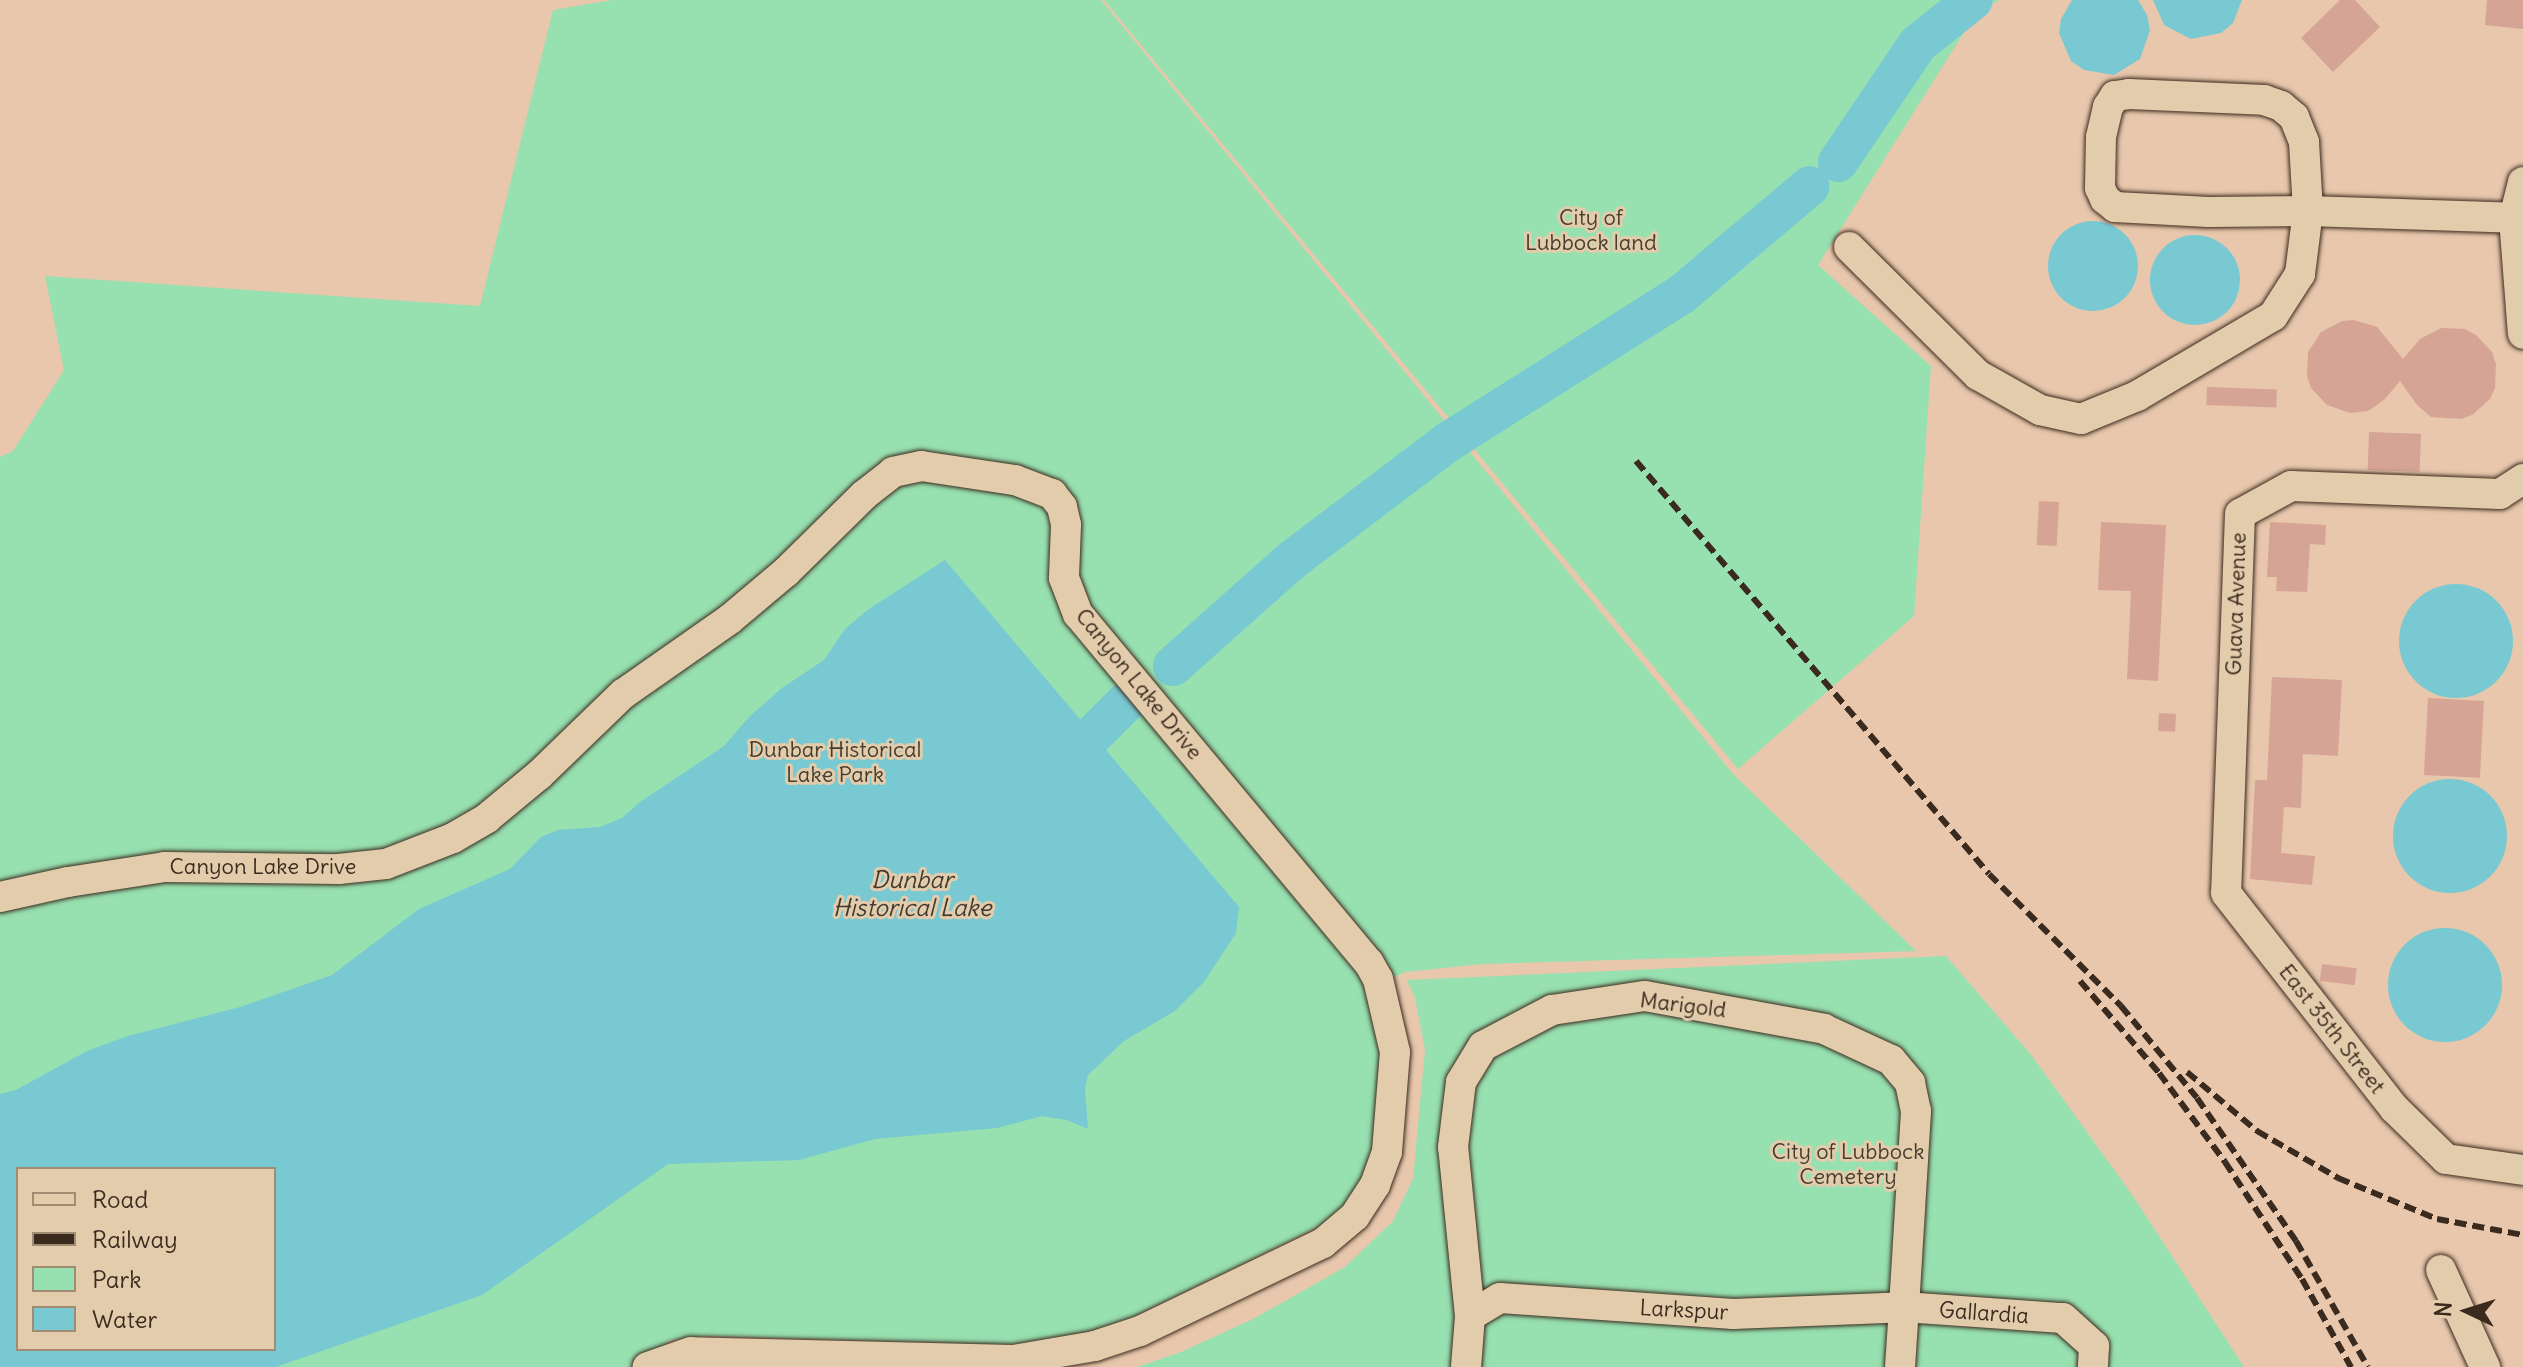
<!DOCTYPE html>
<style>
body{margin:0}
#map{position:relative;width:2523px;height:1367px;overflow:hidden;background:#e8c7ac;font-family:Delius,sans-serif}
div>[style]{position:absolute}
.green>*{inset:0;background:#97e0b0}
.water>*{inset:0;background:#78c9d2}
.round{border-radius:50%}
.river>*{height:40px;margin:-20px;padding:0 20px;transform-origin:20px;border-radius:20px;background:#78c9d2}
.building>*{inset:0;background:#d6a494;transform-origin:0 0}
.roads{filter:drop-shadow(0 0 2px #3b2a1e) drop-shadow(0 0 2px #3b2a1e)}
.minor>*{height:30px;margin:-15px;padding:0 15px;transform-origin:15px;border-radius:15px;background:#e3ccac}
.rail>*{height:6px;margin-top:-3px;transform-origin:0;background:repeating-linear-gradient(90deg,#3b2a1e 0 12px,transparent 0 18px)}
span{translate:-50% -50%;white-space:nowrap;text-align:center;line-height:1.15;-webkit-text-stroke:6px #e3ccac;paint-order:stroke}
.park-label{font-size:22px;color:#443c2d}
.street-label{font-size:22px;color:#3b2a1e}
.water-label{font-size:24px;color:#413a30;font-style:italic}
.legend{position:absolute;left:16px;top:1167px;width:260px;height:184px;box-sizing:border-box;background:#e3ccac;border:2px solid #a08b73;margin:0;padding:10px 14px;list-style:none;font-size:24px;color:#3b2a1e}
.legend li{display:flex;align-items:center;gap:16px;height:40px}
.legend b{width:40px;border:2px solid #a08b73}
.north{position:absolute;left:2427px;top:1271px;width:80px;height:80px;-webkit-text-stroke:6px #e3ccac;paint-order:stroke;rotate:274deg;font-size:22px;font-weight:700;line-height:32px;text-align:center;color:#3b2a1e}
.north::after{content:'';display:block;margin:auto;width:28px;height:36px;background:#3b2a1e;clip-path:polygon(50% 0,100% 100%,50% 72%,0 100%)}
</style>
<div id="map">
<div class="green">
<i style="clip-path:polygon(evenodd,612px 0,1101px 0,1733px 774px,1916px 951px,1483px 964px,1405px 972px,1366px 991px,1380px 1045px,1373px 1154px,1366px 1175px,1341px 1211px,1322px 1225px,1130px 1319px,1086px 1333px,1017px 1345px,705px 1336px,668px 1341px,665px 1367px,0 1367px,0 457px,13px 451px,64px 370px,45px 276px,480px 306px,553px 10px,612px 0,18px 1169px,274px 1169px,274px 1349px,18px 1349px,18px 1169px)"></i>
<i style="clip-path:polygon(1104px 0,2000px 0,1978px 10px,1818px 265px,1931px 366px,1914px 616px,1738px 769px)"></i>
<i style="clip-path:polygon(1946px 956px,2032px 1056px,2133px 1196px,2244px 1367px,1137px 1367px,1181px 1352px,1253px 1319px,1345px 1267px,1393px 1221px,1413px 1179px,1425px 1050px,1415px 998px,1407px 980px)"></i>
</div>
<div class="water">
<i style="clip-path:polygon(2072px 0,2138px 0,2147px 15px,2150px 30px,2140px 59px,2114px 75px,2084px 70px,2071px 61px,2059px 33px,2061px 19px)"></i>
<i style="clip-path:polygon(2153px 0,2242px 0,2233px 23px,2221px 33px,2191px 39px,2164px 25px)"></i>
<i class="round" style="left:2048px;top:221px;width:90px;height:90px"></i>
<i class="round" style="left:2150px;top:235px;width:90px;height:90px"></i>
<i style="clip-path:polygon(evenodd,945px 560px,1239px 907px,1236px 933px,1204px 982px,1175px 1011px,1124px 1041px,1088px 1075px,1085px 1088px,1088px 1129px,1067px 1120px,1042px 1116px,997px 1128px,875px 1139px,799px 1160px,668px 1164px,482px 1295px,276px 1367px,0 1367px,0 1094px,16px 1090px,87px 1051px,128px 1036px,240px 1007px,332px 975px,419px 909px,510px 869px,541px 837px,558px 830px,600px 827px,622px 818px,640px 802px,724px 746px,750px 716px,782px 688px,824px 660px,845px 629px,869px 609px,945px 560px,18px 1169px,274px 1169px,274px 1349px,18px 1349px,18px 1169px)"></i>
<i class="round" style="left:2399px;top:584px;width:114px;height:114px"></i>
<i class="round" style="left:2393px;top:779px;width:114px;height:114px"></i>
<i class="round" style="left:2388px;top:928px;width:114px;height:114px"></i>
</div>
<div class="river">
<i style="left:1838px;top:162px;width:143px;rotate:-55.9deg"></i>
<i style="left:1918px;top:44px;width:70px;rotate:-38.7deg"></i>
<i style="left:1173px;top:666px;width:159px;rotate:-41.7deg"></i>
<i style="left:1292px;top:560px;width:196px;rotate:-37.1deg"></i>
<i style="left:1448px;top:442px;width:277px;rotate:-32.3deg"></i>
<i style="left:1682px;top:294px;width:167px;rotate:-40.2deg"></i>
<i style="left:1054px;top:774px;width:100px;rotate:-45deg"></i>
</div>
<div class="building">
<i style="clip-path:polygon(2340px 0,2355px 0,2380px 27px,2333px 72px,2301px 38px)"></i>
<i style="clip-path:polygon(2487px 0,2523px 0,2523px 29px,2485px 25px)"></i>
<i style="clip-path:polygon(2354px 320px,2377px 327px,2403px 359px,2420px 339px,2441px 328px,2465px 329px,2476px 335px,2492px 352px,2496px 364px,2495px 388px,2490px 399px,2472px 415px,2461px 419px,2431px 417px,2417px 405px,2400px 381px,2384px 400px,2368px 411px,2350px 413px,2327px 405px,2311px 388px,2307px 376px,2308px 352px,2321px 332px,2342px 321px)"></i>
<i style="left:2207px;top:387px;width:70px;height:18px;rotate:2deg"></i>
<i style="left:2369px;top:432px;width:52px;height:38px;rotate:2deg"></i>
<i style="left:2039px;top:501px;width:20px;height:44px;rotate:3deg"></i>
<i style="clip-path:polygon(2101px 522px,2166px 525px,2158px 681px,2127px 679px,2131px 591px,2098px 590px)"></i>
<i style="clip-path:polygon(2270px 522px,2326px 525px,2325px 545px,2310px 544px,2307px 592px,2276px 591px,2277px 577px,2267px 577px)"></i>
<i style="clip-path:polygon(2272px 677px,2342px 680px,2338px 756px,2303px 754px,2301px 808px,2284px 807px,2281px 853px,2315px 856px,2312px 885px,2250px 879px,2255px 780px,2267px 780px)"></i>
<i style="left:2428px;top:698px;width:56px;height:77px;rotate:3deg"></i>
<i style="left:2159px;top:713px;width:17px;height:18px;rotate:3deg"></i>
<i style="left:2322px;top:964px;width:35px;height:17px;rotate:7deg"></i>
</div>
<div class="roads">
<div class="minor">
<i style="left:2129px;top:94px;width:135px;rotate:2.5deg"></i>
<i style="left:2264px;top:100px;width:18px;rotate:19deg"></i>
<i style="left:2281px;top:106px;width:17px;rotate:40deg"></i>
<i style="left:2294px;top:117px;width:27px;rotate:68deg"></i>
<i style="left:2304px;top:142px;width:69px;rotate:86.7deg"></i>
<i style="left:2308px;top:211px;width:100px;rotate:179.4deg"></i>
<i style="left:2208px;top:212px;width:93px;rotate:-176.9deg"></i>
<i style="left:2115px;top:207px;width:13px;rotate:-141deg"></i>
<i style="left:2105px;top:199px;width:12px;rotate:-114deg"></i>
<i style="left:2100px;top:188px;width:51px;rotate:-88.9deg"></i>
<i style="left:2101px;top:137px;width:31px;rotate:-77deg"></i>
<i style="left:2108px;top:107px;width:13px;rotate:-58deg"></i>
<i style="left:2115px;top:96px;width:14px;rotate:-8deg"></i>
<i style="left:2514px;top:218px;width:37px;rotate:-76deg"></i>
<i style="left:1849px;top:247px;width:182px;rotate:44.8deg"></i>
<i style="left:1978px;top:375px;width:71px;rotate:29.4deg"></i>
<i style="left:2040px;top:410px;width:42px;rotate:12.4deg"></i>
<i style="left:2081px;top:419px;width:61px;rotate:-22.3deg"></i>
<i style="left:2137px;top:396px;width:158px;rotate:-30.5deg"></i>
<i style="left:2273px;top:316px;width:50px;rotate:-57.3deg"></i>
<i style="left:2300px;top:274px;width:64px;rotate:-82.8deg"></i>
<i style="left:2308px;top:211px;width:206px;rotate:1.9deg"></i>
<i style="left:2514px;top:218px;width:116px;rotate:85.6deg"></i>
<i style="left:2523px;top:479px;width:27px;rotate:147deg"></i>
<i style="left:2500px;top:494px;width:209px;rotate:-177.8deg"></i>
<i style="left:2291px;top:486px;width:58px;rotate:151.2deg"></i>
<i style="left:2240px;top:514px;width:379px;rotate:92.1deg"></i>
<i style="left:2226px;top:893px;width:274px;rotate:52deg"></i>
<i style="left:2395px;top:1109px;width:71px;rotate:44.4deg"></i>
<i style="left:2446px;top:1159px;width:78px;rotate:8.1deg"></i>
<i style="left:0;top:897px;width:70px;rotate:-12.4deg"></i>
<i style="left:68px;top:882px;width:98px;rotate:-8.8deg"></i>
<i style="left:165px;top:867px;width:174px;rotate:0.7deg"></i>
<i style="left:339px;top:869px;width:47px;rotate:-6.1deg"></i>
<i style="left:386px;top:864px;width:72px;rotate:-21.2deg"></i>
<i style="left:453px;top:838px;width:39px;rotate:-30deg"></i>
<i style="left:487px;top:818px;width:67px;rotate:-39.6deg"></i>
<i style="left:539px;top:775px;width:117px;rotate:-44deg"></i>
<i style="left:623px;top:694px;width:131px;rotate:-35deg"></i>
<i style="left:730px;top:619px;width:73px;rotate:-40deg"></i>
<i style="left:786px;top:572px;width:110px;rotate:-44.6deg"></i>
<i style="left:864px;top:495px;width:37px;rotate:-38deg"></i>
<i style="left:893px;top:472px;width:29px;rotate:-12deg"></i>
<i style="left:921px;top:466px;width:95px;rotate:8.5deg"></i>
<i style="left:1015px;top:480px;width:40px;rotate:21deg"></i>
<i style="left:1052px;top:494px;width:16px;rotate:52deg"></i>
<i style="left:1062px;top:507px;width:18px;rotate:77deg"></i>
<i style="left:1066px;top:525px;width:53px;rotate:92.2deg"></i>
<i style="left:1064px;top:578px;width:39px;rotate:69deg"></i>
<i style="left:1078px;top:614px;width:454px;rotate:50.2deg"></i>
<i style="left:1369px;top:963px;width:18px;rotate:61deg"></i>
<i style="left:1378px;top:979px;width:75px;rotate:76.9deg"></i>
<i style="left:1395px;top:1052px;width:100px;rotate:94.6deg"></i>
<i style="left:1387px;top:1152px;width:35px;rotate:110deg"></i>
<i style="left:1375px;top:1185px;width:37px;rotate:123deg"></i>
<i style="left:1355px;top:1216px;width:42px;rotate:139.8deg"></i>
<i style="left:1323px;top:1243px;width:203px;rotate:154.3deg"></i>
<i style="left:1140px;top:1331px;width:47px;rotate:161.6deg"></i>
<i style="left:1095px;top:1346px;width:83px;rotate:170.3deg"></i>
<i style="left:1013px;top:1360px;width:322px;rotate:-178.6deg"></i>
<i style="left:691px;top:1352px;width:46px;rotate:160.8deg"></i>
<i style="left:2441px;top:1270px;width:107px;rotate:65.6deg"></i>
<i style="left:1470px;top:1316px;width:35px;rotate:-31deg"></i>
<i style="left:1500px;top:1298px;width:234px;rotate:3.9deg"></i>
<i style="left:1733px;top:1314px;width:171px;rotate:-2.3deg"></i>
<i style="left:1904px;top:1307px;width:60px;rotate:93.8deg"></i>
<i style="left:1466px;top:1367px;width:51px;rotate:-85.5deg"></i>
<i style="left:1470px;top:1316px;width:170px;rotate:-95.7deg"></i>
<i style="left:1453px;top:1147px;width:65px;rotate:-83deg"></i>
<i style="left:1461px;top:1082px;width:42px;rotate:-58.6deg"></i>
<i style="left:1483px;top:1046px;width:78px;rotate:-27.6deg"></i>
<i style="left:1552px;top:1010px;width:94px;rotate:-8.6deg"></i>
<i style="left:1645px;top:996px;width:182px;rotate:10.4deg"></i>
<i style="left:1824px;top:1029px;width:74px;rotate:24.8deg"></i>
<i style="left:1891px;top:1060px;width:30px;rotate:50deg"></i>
<i style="left:1910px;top:1083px;width:29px;rotate:78deg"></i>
<i style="left:1916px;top:1111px;width:196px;rotate:93.5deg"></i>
<i style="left:1904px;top:1307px;width:159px;rotate:4deg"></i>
<i style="left:2063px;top:1318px;width:42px;rotate:42.1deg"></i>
<i style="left:2094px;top:1346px;width:21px;rotate:93deg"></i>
</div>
</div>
<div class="rail">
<i style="left:1636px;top:461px;width:543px;rotate:49.48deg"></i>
<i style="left:1989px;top:874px;width:187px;rotate:45deg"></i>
<i style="left:2121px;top:1006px;width:119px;rotate:50.4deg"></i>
<i style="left:2197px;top:1098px;width:174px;rotate:55.3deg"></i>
<i style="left:2296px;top:1241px;width:145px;rotate:60.3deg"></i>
<i style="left:2080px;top:981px;width:121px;rotate:49.3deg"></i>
<i style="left:2159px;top:1073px;width:111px;rotate:53.4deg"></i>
<i style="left:2225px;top:1162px;width:140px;rotate:56.7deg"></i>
<i style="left:2302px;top:1279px;width:101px;rotate:60.9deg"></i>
<i style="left:2187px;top:1072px;width:92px;rotate:40.1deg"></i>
<i style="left:2257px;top:1131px;width:94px;rotate:30.1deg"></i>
<i style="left:2338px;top:1178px;width:107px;rotate:22.5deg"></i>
<i style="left:2437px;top:1219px;width:87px;rotate:10.5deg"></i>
</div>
<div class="park-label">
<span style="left:1591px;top:230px">City of<br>Lubbock land</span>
<span style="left:835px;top:762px">Dunbar Historical<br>Lake Park</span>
<span style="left:1848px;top:1164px">City of Lubbock<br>Cemetery</span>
</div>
<div class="street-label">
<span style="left:2236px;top:604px;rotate:-88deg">Guava Avenue</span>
<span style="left:1139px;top:684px;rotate:51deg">Canyon Lake Drive</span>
<span style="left:263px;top:867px">Canyon Lake Drive</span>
<span style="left:1683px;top:1005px;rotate:7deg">Marigold</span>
<span style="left:2332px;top:1029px;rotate:52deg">East 35th Street</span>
<span style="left:1684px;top:1310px;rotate:3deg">Larkspur</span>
<span style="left:1984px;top:1313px;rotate:4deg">Gallardia</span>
</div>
<div class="water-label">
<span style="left:912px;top:894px">Dunbar<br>Historical Lake</span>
</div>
<ul class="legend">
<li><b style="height:10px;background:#e3ccac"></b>Road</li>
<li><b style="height:10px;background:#3b2a1e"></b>Railway</li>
<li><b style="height:22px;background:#97e0b0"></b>Park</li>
<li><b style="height:22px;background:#78c9d2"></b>Water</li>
</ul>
<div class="north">N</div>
</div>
